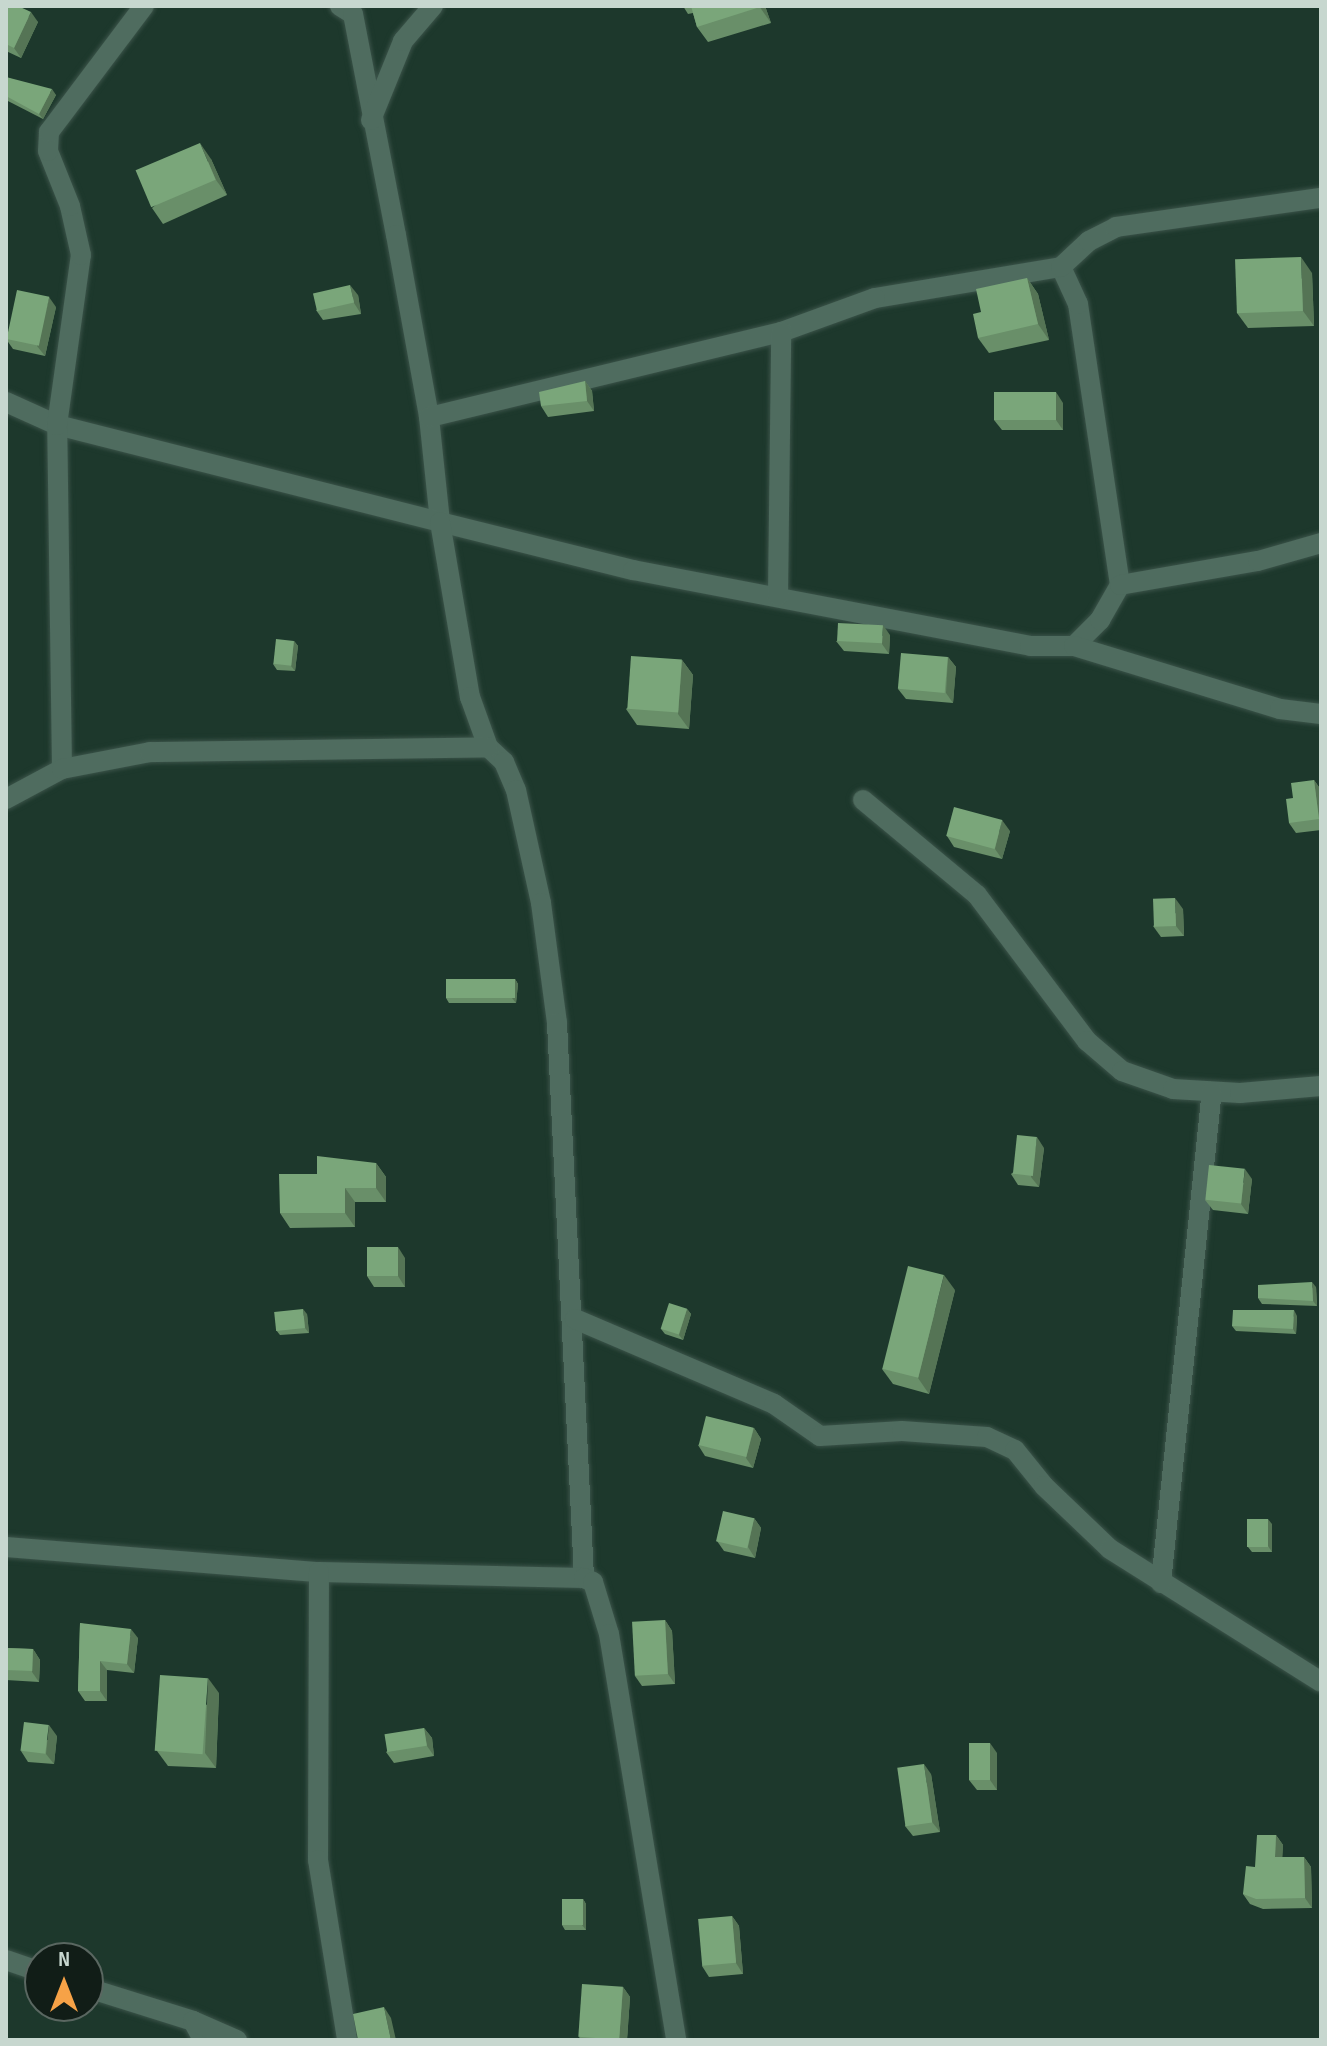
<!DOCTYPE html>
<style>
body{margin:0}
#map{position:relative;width:1327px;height:2046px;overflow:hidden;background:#1d382c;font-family:"Sofia Sans Condensed",sans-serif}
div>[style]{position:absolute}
.roads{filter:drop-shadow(0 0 2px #3b5349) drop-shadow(0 0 2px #3b5349)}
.minor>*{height:20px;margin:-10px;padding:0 10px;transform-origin:10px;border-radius:10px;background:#4f6c5f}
.wall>*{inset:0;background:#698f69}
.shaded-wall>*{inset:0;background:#557455}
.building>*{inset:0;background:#7aa67a;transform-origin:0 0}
span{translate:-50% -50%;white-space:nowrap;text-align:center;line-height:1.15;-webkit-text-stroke:8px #111d17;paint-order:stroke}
.frame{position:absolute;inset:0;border:8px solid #c7d7cf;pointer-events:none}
.north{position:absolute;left:24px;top:1942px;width:80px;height:80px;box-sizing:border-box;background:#111d17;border:2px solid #5a6761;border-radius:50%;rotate:0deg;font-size:22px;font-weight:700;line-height:32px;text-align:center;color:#c7d7cf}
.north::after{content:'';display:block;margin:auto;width:28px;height:36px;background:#f6a247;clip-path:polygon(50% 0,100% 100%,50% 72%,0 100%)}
</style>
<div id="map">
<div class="roads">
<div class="minor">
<i style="left:340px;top:6px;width:15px;rotate:32deg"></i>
<i style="left:353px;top:14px;width:225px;rotate:79deg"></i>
<i style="left:396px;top:235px;width:185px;rotate:79.7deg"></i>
<i style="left:429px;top:417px;width:106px;rotate:84deg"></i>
<i style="left:440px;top:522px;width:199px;rotate:14deg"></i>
<i style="left:633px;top:570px;width:404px;rotate:10.8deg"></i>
<i style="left:1030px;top:646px;width:44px"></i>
<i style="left:1074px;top:646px;width:37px;rotate:-45deg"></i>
<i style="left:1100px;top:620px;width:40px;rotate:-60.3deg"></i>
<i style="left:1120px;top:585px;width:284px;rotate:-98.5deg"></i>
<i style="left:1078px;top:304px;width:41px;rotate:-114.7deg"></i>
<i style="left:1061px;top:267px;width:189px;rotate:170.5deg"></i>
<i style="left:875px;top:298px;width:100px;rotate:160.1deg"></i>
<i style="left:781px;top:332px;width:362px;rotate:166.4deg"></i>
<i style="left:371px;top:120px;width:85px;rotate:-67.9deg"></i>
<i style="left:403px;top:41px;width:46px;rotate:-49.4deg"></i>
<i style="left:1061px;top:267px;width:38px;rotate:-43deg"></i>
<i style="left:1089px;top:241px;width:30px;rotate:-27deg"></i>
<i style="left:1116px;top:227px;width:207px;rotate:-8.1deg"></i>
<i style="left:6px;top:402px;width:56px;rotate:24.3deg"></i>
<i style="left:57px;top:425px;width:395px;rotate:14.2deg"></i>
<i style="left:440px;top:522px;width:178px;rotate:80.3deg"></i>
<i style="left:470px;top:697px;width:53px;rotate:70.2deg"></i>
<i style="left:488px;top:747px;width:22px;rotate:43deg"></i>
<i style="left:504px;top:762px;width:30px;rotate:67deg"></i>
<i style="left:516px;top:790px;width:116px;rotate:77.5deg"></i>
<i style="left:541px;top:903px;width:121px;rotate:82.4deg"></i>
<i style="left:557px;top:1023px;width:556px;rotate:87.21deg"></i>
<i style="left:1120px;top:585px;width:140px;rotate:-9.9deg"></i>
<i style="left:1258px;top:561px;width:66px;rotate:-15.9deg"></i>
<i style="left:778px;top:596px;width:264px;rotate:-89.3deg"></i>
<i style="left:1074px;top:646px;width:215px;rotate:17deg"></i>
<i style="left:1280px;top:709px;width:41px;rotate:7deg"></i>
<i style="left:62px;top:769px;width:344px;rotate:-90.8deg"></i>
<i style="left:57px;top:425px;width:172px;rotate:-82deg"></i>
<i style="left:81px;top:255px;width:50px;rotate:-102.7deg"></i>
<i style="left:70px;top:206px;width:59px;rotate:-111.8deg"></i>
<i style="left:48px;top:151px;width:19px;rotate:-87deg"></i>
<i style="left:49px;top:132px;width:158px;rotate:-53deg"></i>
<i style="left:6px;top:799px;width:64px;rotate:-28.2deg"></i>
<i style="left:62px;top:769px;width:90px;rotate:-10.9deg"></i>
<i style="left:150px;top:752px;width:338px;rotate:-0.8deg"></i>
<i style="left:863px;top:800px;width:148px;rotate:39.8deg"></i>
<i style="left:977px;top:895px;width:183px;rotate:53deg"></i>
<i style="left:1087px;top:1041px;width:46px;rotate:40.6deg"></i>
<i style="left:1122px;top:1071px;width:54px;rotate:19.4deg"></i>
<i style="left:1173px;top:1089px;width:67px;rotate:3.4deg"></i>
<i style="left:1240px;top:1093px;width:81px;rotate:-4.9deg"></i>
<i style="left:575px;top:1319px;width:216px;rotate:23.1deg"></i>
<i style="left:774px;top:1404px;width:56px;rotate:34.8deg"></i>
<i style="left:820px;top:1436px;width:82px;rotate:-3.5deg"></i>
<i style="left:902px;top:1431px;width:85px;rotate:4deg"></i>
<i style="left:987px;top:1437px;width:31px;rotate:25deg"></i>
<i style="left:1015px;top:1450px;width:46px;rotate:51.1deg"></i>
<i style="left:1044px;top:1486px;width:91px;rotate:43.7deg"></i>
<i style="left:1110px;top:1549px;width:249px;rotate:32.2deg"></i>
<i style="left:6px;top:1547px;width:314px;rotate:4.6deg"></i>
<i style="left:319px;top:1572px;width:265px;rotate:1.3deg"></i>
<i style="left:584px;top:1578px;width:10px;rotate:24deg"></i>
<i style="left:593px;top:1582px;width:54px;rotate:72.9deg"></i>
<i style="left:609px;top:1634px;width:411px;rotate:80.6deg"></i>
<i style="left:319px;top:1572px;width:288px;rotate:90.2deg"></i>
<i style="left:318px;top:1860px;width:182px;rotate:80.8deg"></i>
<i style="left:1161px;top:1583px;width:494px;rotate:-84.1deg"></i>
<i style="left:6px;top:1960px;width:36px;rotate:19deg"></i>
<i style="left:88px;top:1988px;width:110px;rotate:17.4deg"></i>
<i style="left:193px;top:2021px;width:21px;rotate:62deg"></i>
<i style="left:193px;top:2021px;width:48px;rotate:23.4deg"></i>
</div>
</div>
<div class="wall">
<i style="clip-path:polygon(6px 6px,38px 22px,21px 58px,6px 51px)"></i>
<i style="clip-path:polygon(683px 6px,765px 6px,771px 23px,708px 42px,697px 27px,693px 13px,688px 14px)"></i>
<i style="clip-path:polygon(6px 77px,56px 95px,43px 119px,6px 100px)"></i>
<i style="clip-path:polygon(211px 159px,227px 195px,163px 224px,152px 208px)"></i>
<i style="clip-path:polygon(1312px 273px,1314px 326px,1248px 328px,1237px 313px)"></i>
<i style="clip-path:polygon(1027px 278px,1038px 294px,1049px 340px,989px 353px,978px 338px)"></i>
<i style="clip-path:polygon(358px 295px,361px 314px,323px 320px,316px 310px)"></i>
<i style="clip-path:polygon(56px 307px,45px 356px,13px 349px,6px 339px)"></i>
<i style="clip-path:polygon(585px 381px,592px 391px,594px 411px,548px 417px,541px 406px)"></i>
<i style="clip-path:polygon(1063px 403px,1063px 430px,1002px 430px,994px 420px)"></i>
<i style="clip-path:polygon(890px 635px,889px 654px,844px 651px,836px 641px)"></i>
<i style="clip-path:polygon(294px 641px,298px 646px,295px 671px,277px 670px,273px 664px)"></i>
<i style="clip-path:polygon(948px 657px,956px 667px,953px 703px,906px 699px,898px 689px)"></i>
<i style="clip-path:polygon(682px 660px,693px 675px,689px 729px,637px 725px,626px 709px)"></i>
<i style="clip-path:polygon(1314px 780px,1321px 790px,1321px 830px,1296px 833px,1289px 823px,1293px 798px)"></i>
<i style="clip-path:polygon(1010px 831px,1002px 859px,954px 847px,947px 836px)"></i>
<i style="clip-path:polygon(1183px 909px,1184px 936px,1161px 937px,1153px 926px)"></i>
<i style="clip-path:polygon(515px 979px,518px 984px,516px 1003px,449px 1003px,446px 998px)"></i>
<i style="clip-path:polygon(1044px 1148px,1039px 1187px,1018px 1185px,1011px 1174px)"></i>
<i style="clip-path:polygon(376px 1163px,386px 1177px,386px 1202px,355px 1202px,355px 1227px,290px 1228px,280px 1213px,317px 1174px)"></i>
<i style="clip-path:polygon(1252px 1179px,1248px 1214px,1213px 1210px,1205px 1200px)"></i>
<i style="clip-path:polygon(405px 1258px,405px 1287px,374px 1287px,367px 1276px)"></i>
<i style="clip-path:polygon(1316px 1287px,1317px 1306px,1262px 1304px,1258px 1298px)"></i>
<i style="clip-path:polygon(955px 1290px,929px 1394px,893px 1384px,882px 1369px)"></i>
<i style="clip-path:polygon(687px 1309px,691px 1314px,683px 1340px,665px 1334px,661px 1329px)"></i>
<i style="clip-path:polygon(307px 1314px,309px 1333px,280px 1335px,276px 1330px)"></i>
<i style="clip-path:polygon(1297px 1316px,1296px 1334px,1236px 1331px,1232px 1326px)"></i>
<i style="clip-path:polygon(754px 1428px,761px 1439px,753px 1468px,705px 1456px,698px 1445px)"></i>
<i style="clip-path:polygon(754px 1518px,761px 1528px,755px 1558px,724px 1551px,717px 1541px)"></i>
<i style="clip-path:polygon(1272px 1524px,1272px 1552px,1252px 1552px,1248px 1547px)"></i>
<i style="clip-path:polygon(665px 1620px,672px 1631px,675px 1684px,642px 1686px,635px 1676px)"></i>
<i style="clip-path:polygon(80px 1623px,138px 1638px,134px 1673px,107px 1670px,107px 1701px,85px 1701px,78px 1691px)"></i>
<i style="clip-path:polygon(6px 1648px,33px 1649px,40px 1660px,39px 1682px,6px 1680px)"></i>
<i style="clip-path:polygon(219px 1693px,216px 1768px,168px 1766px,157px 1751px)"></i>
<i style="clip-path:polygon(424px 1728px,432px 1738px,434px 1756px,394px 1763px,386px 1752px)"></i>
<i style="clip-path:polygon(57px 1736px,54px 1764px,28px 1762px,21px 1751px)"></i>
<i style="clip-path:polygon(997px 1753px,997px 1790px,977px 1790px,969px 1780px)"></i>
<i style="clip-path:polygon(931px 1774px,940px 1832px,913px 1836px,905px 1826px)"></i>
<i style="clip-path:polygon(1276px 1835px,1283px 1845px,1282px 1857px,1304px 1857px,1311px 1867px,1312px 1908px,1263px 1909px,1250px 1904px,1243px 1894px,1255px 1867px)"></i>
<i style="clip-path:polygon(583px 1899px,586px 1904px,586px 1930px,565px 1930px,562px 1925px)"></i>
<i style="clip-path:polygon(732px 1916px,739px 1926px,743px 1974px,709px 1977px,702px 1966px)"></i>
<i style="clip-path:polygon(623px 1987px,630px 1997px,627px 2040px,581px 2040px,579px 2037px)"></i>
</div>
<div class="shaded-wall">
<i style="clip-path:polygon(759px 6px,765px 6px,771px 23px)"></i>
<i style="clip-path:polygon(31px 12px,38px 22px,21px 58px,14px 48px)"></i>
<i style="clip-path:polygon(52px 89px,56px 95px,43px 119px,39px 114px)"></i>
<i style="clip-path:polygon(200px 143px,211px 159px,227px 195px,216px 180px)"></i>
<i style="clip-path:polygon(1301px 257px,1312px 273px,1314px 326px,1303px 311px)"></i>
<i style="clip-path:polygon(1027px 278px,1038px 294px,1049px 340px,1038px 324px)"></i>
<i style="clip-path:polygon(350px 285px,358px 295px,361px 314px,354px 303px)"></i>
<i style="clip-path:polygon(49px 297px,56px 307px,45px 356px,37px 346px)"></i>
<i style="clip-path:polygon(585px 381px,592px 391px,594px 411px,587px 401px)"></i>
<i style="clip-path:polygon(1056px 392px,1063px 403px,1063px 430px,1056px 420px)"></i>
<i style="clip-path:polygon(883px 625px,890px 635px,889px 654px,882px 644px)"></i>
<i style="clip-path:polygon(294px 641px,298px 646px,295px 671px,291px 666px)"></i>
<i style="clip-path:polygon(948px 657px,956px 667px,953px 703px,946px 693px)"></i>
<i style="clip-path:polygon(682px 660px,693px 675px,689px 729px,678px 714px)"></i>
<i style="clip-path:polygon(1314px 780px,1321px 790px,1321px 822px,1319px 819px)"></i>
<i style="clip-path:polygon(1002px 820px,1010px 831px,1002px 859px,995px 849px)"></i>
<i style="clip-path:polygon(1175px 898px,1183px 909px,1184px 936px,1176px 926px)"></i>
<i style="clip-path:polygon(515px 979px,518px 984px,516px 1003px,512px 998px)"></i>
<i style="clip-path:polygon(1037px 1137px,1044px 1148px,1039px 1187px,1031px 1177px)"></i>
<i style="clip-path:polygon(376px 1163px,386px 1177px,386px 1202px,376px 1188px)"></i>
<i style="clip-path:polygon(1245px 1169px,1252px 1179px,1248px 1214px,1241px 1204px)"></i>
<i style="clip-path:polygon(345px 1188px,355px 1202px,355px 1227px,345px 1213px)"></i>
<i style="clip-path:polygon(398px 1247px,405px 1258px,405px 1287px,398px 1276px)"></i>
<i style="clip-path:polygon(944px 1275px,955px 1290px,929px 1394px,918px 1378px)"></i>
<i style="clip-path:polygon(1312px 1282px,1316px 1287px,1317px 1306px,1313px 1301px)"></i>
<i style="clip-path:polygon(303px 1309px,307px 1314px,309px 1333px,305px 1328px)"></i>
<i style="clip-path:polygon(687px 1309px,691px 1314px,683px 1340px,679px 1335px)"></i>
<i style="clip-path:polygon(1294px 1310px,1297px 1316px,1296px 1334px,1293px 1329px)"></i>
<i style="clip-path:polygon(754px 1428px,761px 1439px,753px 1468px,746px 1458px)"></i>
<i style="clip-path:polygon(754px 1518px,761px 1528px,755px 1558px,748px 1547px)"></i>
<i style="clip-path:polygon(1268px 1519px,1272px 1524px,1272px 1552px,1268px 1546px)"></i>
<i style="clip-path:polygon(665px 1620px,672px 1631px,675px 1684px,668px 1674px)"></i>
<i style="clip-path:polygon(131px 1629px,138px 1638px,134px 1673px,127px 1664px)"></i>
<i style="clip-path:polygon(33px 1649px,40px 1660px,39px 1682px,32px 1672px)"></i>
<i style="clip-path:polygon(100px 1661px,107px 1670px,107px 1701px,100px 1691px)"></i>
<i style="clip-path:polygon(208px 1678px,219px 1693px,216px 1768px,205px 1753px)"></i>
<i style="clip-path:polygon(49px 1725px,57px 1736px,54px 1764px,46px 1754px)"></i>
<i style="clip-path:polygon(424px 1728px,432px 1738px,434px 1756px,427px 1746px)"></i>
<i style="clip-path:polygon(990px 1743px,997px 1753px,997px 1790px,990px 1780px)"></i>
<i style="clip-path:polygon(924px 1764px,931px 1774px,940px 1832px,932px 1822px)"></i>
<i style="clip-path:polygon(1276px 1835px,1283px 1845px,1282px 1867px,1275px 1857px)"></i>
<i style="clip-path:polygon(1304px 1857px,1311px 1867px,1312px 1908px,1305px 1898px)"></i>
<i style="clip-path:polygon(583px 1899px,586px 1904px,586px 1930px,582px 1925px)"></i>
<i style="clip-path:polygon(732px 1916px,739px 1926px,743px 1974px,736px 1963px)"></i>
<i style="clip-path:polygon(623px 1987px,630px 1997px,627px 2040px,619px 2040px)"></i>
<i style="clip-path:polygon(384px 2007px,391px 2018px,396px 2040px,391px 2040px)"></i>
</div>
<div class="building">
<i style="clip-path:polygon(6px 6px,18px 6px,31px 12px,14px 48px,6px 44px)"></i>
<i style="clip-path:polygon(691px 6px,759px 6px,760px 7px,697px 27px)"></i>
<i style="clip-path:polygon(6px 77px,52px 89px,39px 114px,6px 96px)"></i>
<i style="left:200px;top:143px;width:40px;height:70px;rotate:67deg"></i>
<i style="left:1301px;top:257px;width:54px;height:66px;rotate:88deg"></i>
<i style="clip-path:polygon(1027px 278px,1038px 324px,978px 338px,973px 314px,981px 312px,976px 289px)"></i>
<i style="left:350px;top:285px;width:18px;height:38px;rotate:77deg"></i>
<i style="left:17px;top:290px;width:33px;height:50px;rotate:12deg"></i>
<i style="clip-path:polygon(585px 381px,587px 401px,541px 406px,539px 392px)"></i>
<i style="left:994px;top:392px;width:62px;height:28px"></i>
<i style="left:838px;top:623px;width:45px;height:18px;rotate:3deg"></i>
<i style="left:276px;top:639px;width:18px;height:25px;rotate:6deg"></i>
<i style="left:901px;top:653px;width:47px;height:36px;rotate:5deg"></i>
<i style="left:631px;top:656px;width:51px;height:53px;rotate:4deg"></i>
<i style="clip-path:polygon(1314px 780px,1319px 819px,1289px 823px,1286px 799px,1293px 798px,1291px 783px)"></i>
<i style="left:954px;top:807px;width:50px;height:30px;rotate:15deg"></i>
<i style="left:1175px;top:898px;width:28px;height:22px;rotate:88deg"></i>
<i style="left:446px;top:979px;width:69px;height:19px"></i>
<i style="left:1017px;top:1135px;width:20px;height:39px;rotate:6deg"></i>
<i style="clip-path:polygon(317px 1156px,376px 1163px,376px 1188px,345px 1188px,345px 1213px,280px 1213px,279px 1174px,317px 1174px)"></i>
<i style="left:1209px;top:1165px;width:36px;height:35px;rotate:6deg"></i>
<i style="left:367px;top:1247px;width:31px;height:29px"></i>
<i style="left:908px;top:1266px;width:37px;height:106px;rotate:14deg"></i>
<i style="clip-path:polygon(1312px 1282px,1313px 1301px,1258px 1298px,1258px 1285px)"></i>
<i style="left:669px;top:1303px;width:19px;height:27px;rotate:18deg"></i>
<i style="left:303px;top:1309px;width:19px;height:29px;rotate:84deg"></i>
<i style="clip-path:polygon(1233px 1310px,1294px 1310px,1293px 1329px,1232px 1326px)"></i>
<i style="left:706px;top:1416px;width:49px;height:30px;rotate:14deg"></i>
<i style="left:723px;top:1511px;width:32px;height:31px;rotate:13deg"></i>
<i style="left:1247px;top:1519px;width:21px;height:28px"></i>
<i style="left:665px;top:1620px;width:54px;height:33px;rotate:87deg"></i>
<i style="clip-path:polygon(80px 1623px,131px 1629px,127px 1664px,100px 1661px,100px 1691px,78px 1691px)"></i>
<i style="left:6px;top:1648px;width:27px;height:22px;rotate:2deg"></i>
<i style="left:160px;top:1675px;width:48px;height:76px;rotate:4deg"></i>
<i style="left:24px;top:1722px;width:25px;height:29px;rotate:7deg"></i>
<i style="left:424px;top:1728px;width:18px;height:40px;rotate:81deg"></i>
<i style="left:969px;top:1743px;width:21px;height:37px"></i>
<i style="left:924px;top:1764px;width:59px;height:27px;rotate:82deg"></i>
<i style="clip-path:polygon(1257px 1835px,1276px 1835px,1275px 1857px,1304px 1857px,1305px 1898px,1256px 1899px,1243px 1894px,1246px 1866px,1255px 1867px)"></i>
<i style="left:562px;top:1899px;width:21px;height:26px"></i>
<i style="left:732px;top:1916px;width:47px;height:34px;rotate:85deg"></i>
<i style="left:582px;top:1984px;width:41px;height:53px;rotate:4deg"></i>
<i style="clip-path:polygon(384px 2007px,391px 2040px,358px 2040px,353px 2014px)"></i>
</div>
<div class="frame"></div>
<div class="north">N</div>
</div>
